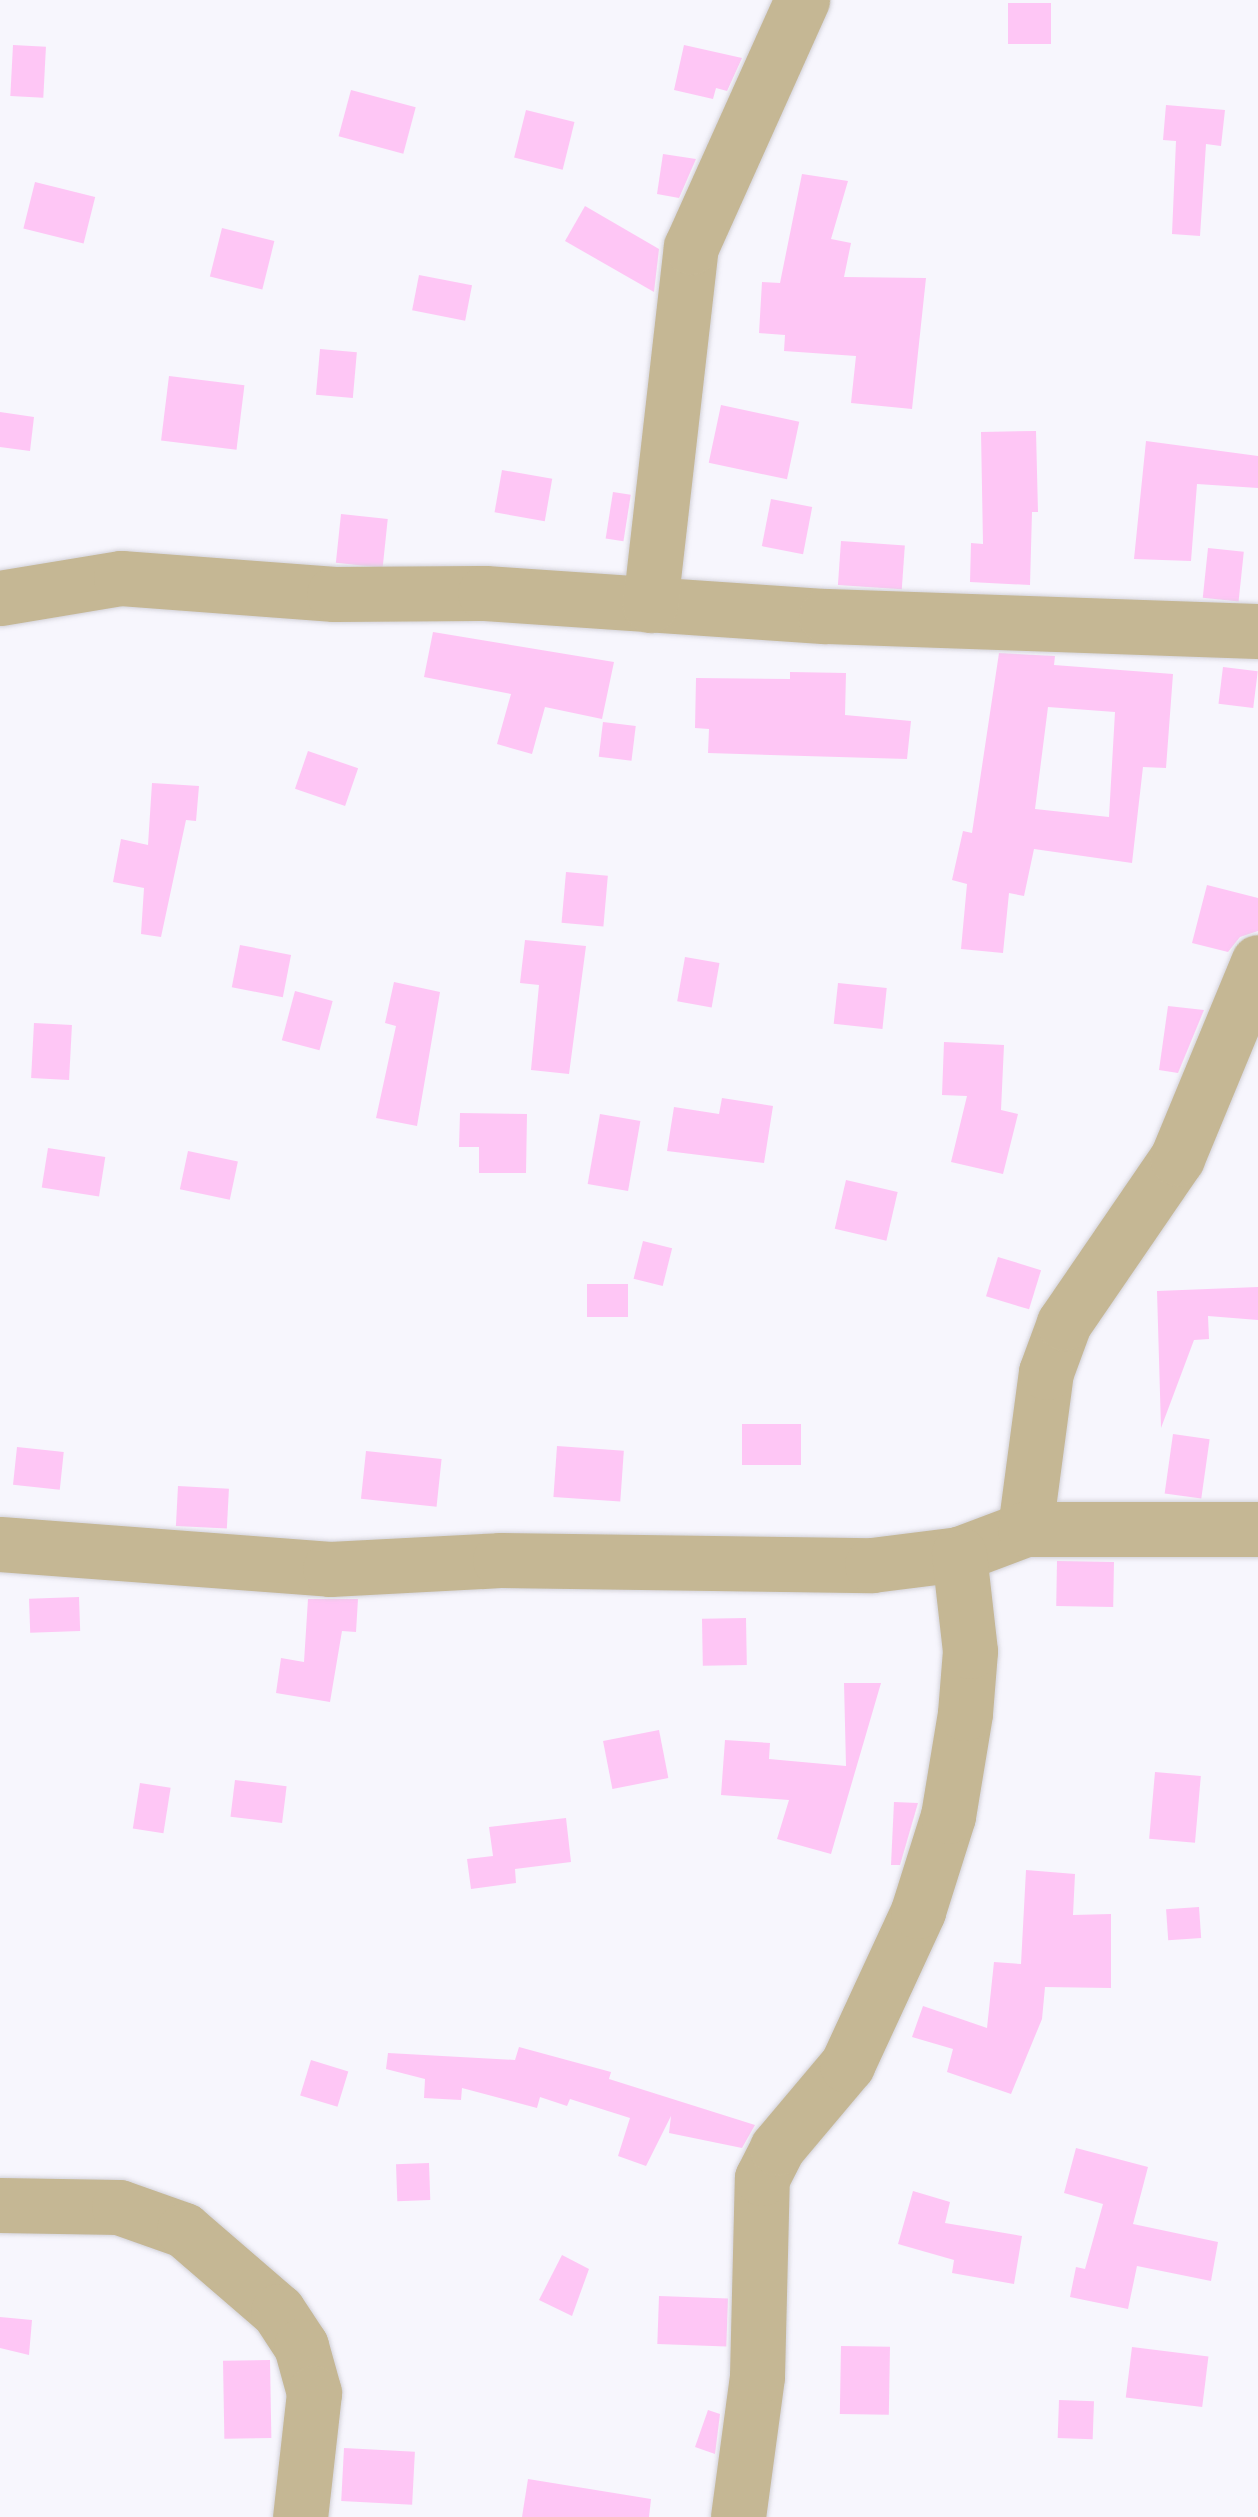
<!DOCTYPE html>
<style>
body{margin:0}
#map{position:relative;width:1258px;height:2517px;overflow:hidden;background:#f7f6fd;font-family:Karla,sans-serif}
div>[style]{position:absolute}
.building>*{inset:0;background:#fec6f5;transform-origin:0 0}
.roads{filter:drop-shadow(0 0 2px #d3d2d9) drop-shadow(0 0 2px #d3d2d9)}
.minor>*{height:55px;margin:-27.5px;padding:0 27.5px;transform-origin:27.5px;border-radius:27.5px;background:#c5b794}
span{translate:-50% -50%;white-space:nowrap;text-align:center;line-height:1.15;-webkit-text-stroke:8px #fff;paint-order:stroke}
</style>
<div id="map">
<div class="building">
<i style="left:1008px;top:3px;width:43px;height:41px"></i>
<i style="left:13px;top:45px;width:33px;height:51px;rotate:3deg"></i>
<i style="clip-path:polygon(684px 45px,742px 58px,727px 91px,716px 88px,713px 99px,674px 90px)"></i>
<i style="left:351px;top:90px;width:67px;height:48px;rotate:15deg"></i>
<i style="clip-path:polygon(1166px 105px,1225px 110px,1221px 146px,1206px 144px,1200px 236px,1172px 234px,1176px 141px,1163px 140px)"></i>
<i style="left:526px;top:110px;width:50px;height:49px;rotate:14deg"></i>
<i style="clip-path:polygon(663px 154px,696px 159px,679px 198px,657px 194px)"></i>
<i style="clip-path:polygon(802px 174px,848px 181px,831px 239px,851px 243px,844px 277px,926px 278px,912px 409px,851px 403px,856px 356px,784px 351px,785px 335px,759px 333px,762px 282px,780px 283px)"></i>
<i style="left:35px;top:182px;width:62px;height:48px;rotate:14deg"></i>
<i style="clip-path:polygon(585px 206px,659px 249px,654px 292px,565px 241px)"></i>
<i style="left:222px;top:228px;width:54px;height:50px;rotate:14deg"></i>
<i style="left:419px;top:275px;width:54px;height:36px;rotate:11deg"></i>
<i style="left:320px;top:349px;width:37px;height:46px;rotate:5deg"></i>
<i style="left:169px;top:376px;width:76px;height:65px;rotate:7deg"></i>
<i style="left:721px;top:405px;width:80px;height:59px;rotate:12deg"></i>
<i style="clip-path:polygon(0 412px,34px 417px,30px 451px,0 447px)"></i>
<i style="clip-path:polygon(1036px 431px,1038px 512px,1032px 512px,1030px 585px,970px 582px,971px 543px,983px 544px,981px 432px)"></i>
<i style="clip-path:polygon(1146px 441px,1258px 456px,1258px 488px,1197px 484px,1191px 561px,1134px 559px)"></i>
<i style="left:502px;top:470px;width:51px;height:43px;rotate:10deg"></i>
<i style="left:613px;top:492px;width:18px;height:47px;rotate:9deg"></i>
<i style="left:771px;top:499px;width:42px;height:48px;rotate:11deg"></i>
<i style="left:341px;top:514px;width:47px;height:49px;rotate:6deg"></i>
<i style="left:841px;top:541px;width:64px;height:44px;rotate:4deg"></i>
<i style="left:1208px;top:548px;width:36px;height:50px;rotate:6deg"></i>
<i style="clip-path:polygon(433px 632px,614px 662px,602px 719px,545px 707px,532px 754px,497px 744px,511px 694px,424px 677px)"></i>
<i style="clip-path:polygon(evenodd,999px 653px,1055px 656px,1054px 665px,1173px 674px,1166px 768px,1143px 767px,1132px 863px,1034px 849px,1024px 896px,1009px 893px,1003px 953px,961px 949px,967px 884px,952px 880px,963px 831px,972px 833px,999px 653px,1048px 707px,1115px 712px,1109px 817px,1035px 809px,1048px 707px)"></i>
<i style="left:1223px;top:667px;width:35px;height:37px;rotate:7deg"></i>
<i style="clip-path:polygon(790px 672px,846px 673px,845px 715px,911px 721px,907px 759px,708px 753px,709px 729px,695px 728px,696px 678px,790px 679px)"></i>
<i style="left:603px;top:722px;width:33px;height:35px;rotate:7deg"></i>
<i style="left:308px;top:751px;width:53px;height:40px;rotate:19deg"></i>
<i style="clip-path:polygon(152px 783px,199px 786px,196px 821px,186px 820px,161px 937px,141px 934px,144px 888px,113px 882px,121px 839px,148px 845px)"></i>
<i style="left:566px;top:872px;width:42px;height:51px;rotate:5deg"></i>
<i style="clip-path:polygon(1207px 885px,1258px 898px,1258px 931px,1240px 937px,1228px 952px,1192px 943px)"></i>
<i style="clip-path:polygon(525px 940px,586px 946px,569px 1074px,531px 1070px,539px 985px,520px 983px)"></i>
<i style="left:240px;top:945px;width:52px;height:43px;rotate:11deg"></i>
<i style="left:685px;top:957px;width:35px;height:45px;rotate:10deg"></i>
<i style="clip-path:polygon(394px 982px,440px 992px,417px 1126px,376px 1118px,396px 1026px,385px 1023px)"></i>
<i style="left:838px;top:983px;width:49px;height:41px;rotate:6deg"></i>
<i style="left:295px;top:991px;width:39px;height:51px;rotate:15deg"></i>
<i style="clip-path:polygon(1168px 1006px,1204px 1010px,1178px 1073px,1159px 1070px)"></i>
<i style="left:34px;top:1023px;width:38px;height:55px;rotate:3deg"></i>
<i style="clip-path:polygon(944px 1042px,1004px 1045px,1001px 1110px,1018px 1114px,1003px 1174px,951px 1162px,967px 1096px,942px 1095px)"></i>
<i style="clip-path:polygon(722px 1098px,773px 1106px,764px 1163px,667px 1151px,674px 1107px,719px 1114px)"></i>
<i style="clip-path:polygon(460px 1113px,527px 1114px,526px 1173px,479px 1173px,479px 1147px,459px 1147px)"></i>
<i style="left:600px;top:1114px;width:41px;height:71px;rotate:10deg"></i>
<i style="left:48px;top:1148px;width:58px;height:40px;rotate:9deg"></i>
<i style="left:188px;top:1151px;width:51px;height:39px;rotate:12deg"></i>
<i style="left:846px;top:1180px;width:53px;height:50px;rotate:13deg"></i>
<i style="left:643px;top:1241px;width:30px;height:39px;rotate:14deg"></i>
<i style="left:998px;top:1257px;width:45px;height:41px;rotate:17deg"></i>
<i style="left:587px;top:1284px;width:41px;height:33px"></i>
<i style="clip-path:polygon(1258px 1287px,1258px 1320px,1208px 1316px,1209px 1339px,1194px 1340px,1161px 1428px,1157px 1291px)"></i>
<i style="left:742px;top:1424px;width:59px;height:41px"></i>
<i style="left:1173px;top:1434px;width:37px;height:60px;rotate:8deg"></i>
<i style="left:557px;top:1446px;width:67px;height:51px;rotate:4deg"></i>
<i style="left:17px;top:1447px;width:47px;height:38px;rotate:6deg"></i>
<i style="left:366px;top:1451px;width:76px;height:48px;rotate:6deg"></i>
<i style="left:178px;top:1486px;width:51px;height:40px;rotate:3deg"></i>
<i style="left:1057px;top:1561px;width:57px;height:45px;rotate:1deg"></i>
<i style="left:79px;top:1597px;width:34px;height:50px;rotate:88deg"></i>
<i style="clip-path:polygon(308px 1599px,358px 1599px,356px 1632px,342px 1631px,330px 1702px,276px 1693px,281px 1658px,304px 1662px)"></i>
<i style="left:746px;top:1618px;width:47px;height:44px;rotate:89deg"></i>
<i style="clip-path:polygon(844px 1683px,881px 1683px,831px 1854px,777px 1839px,789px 1800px,721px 1795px,725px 1740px,770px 1743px,769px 1759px,846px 1766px)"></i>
<i style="left:659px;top:1730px;width:49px;height:57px;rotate:79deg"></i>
<i style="left:1155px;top:1772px;width:46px;height:67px;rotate:5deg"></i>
<i style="left:235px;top:1780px;width:52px;height:37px;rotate:7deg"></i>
<i style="left:140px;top:1783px;width:31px;height:46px;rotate:9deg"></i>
<i style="clip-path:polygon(894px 1802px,918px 1803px,900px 1865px,891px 1865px)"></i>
<i style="clip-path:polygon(566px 1818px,571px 1862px,515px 1869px,516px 1883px,471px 1889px,467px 1859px,493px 1856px,489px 1827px)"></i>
<i style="clip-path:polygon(1026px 1870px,1075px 1874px,1073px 1915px,1111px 1914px,1111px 1988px,1045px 1987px,1042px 2019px,1011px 2094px,947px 2072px,953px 2049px,912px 2037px,923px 2006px,987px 2028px,994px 1962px,1021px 1964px)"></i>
<i style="left:1199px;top:1907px;width:31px;height:33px;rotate:86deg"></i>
<i style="clip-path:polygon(519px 2047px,611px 2072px,609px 2079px,755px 2125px,742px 2148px,669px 2133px,671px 2116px,646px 2166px,618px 2156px,630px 2118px,570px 2099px,567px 2106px,540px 2097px,537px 2108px,462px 2088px,461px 2100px,424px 2098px,425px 2079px,386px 2069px,388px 2053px,515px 2060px)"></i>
<i style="left:311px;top:2060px;width:39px;height:37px;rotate:17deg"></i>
<i style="clip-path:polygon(1076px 2148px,1148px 2167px,1133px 2224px,1218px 2242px,1211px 2281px,1137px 2266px,1128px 2309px,1070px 2297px,1076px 2267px,1085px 2269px,1103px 2204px,1064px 2193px)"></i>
<i style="left:429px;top:2163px;width:37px;height:33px;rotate:88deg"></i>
<i style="clip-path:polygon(913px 2191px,950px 2202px,945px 2223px,1022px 2236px,1014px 2284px,952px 2273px,954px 2260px,898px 2244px)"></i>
<i style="clip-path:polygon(562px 2255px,589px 2269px,572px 2316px,539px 2300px)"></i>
<i style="left:659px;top:2296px;width:69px;height:48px;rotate:2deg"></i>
<i style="clip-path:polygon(0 2317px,32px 2320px,29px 2355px,0 2348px)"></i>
<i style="left:841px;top:2346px;width:49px;height:68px;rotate:1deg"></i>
<i style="left:1132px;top:2347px;width:77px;height:51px;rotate:7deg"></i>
<i style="left:270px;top:2360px;width:78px;height:47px;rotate:89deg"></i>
<i style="left:1059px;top:2400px;width:35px;height:38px;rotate:2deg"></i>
<i style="clip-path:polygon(708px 2410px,720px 2414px,715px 2454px,695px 2447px)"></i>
<i style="left:344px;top:2448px;width:71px;height:53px;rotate:3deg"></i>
<i style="clip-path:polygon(528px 2479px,651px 2499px,649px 2517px,522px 2517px)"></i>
</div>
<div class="roads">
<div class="minor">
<i style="left:0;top:598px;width:123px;rotate:-9.4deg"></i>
<i style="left:121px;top:578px;width:214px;rotate:4.3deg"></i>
<i style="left:334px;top:594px;width:151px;rotate:-0.4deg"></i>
<i style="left:485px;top:593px;width:342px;rotate:3.9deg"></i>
<i style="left:826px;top:616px;width:432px;rotate:2deg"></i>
<i style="left:650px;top:605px;width:360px;rotate:-83.5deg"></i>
<i style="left:691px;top:247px;width:271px;rotate:-65.8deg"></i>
<i style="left:1025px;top:1529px;width:158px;rotate:-82.4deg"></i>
<i style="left:1046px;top:1372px;width:52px;rotate:-69.8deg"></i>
<i style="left:1064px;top:1323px;width:200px;rotate:-55.6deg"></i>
<i style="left:1177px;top:1158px;width:212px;rotate:-67.5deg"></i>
<i style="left:0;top:1544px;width:331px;rotate:4.3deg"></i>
<i style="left:330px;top:1569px;width:170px;rotate:-3deg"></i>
<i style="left:500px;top:1560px;width:372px;rotate:0.8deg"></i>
<i style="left:872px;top:1565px;width:88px;rotate:-7.2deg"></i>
<i style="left:959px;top:1554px;width:71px;rotate:-20.7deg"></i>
<i style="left:1025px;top:1529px;width:233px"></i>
<i style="left:0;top:2205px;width:119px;rotate:1deg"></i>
<i style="left:119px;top:2207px;width:69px;rotate:19.5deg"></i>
<i style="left:184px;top:2230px;width:124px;rotate:40.8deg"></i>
<i style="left:278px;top:2311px;width:42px;rotate:56.7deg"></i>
<i style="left:301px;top:2346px;width:49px;rotate:74.5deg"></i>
<i style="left:314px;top:2393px;width:125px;rotate:96.4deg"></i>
<i style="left:738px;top:2517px;width:142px;rotate:-82.3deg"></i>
<i style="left:757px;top:2376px;width:198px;rotate:-88.6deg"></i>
<i style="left:762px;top:2178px;width:34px;rotate:-63deg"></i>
<i style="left:777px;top:2148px;width:109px;rotate:-49.9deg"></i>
<i style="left:847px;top:2065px;width:170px;rotate:-65.2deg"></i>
<i style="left:918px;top:1911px;width:100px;rotate:-72.5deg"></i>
<i style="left:948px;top:1816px;width:104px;rotate:-80.6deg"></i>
<i style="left:965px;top:1713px;width:62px;rotate:-85.4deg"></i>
<i style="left:970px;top:1651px;width:98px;rotate:-96.5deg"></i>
</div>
</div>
</div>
